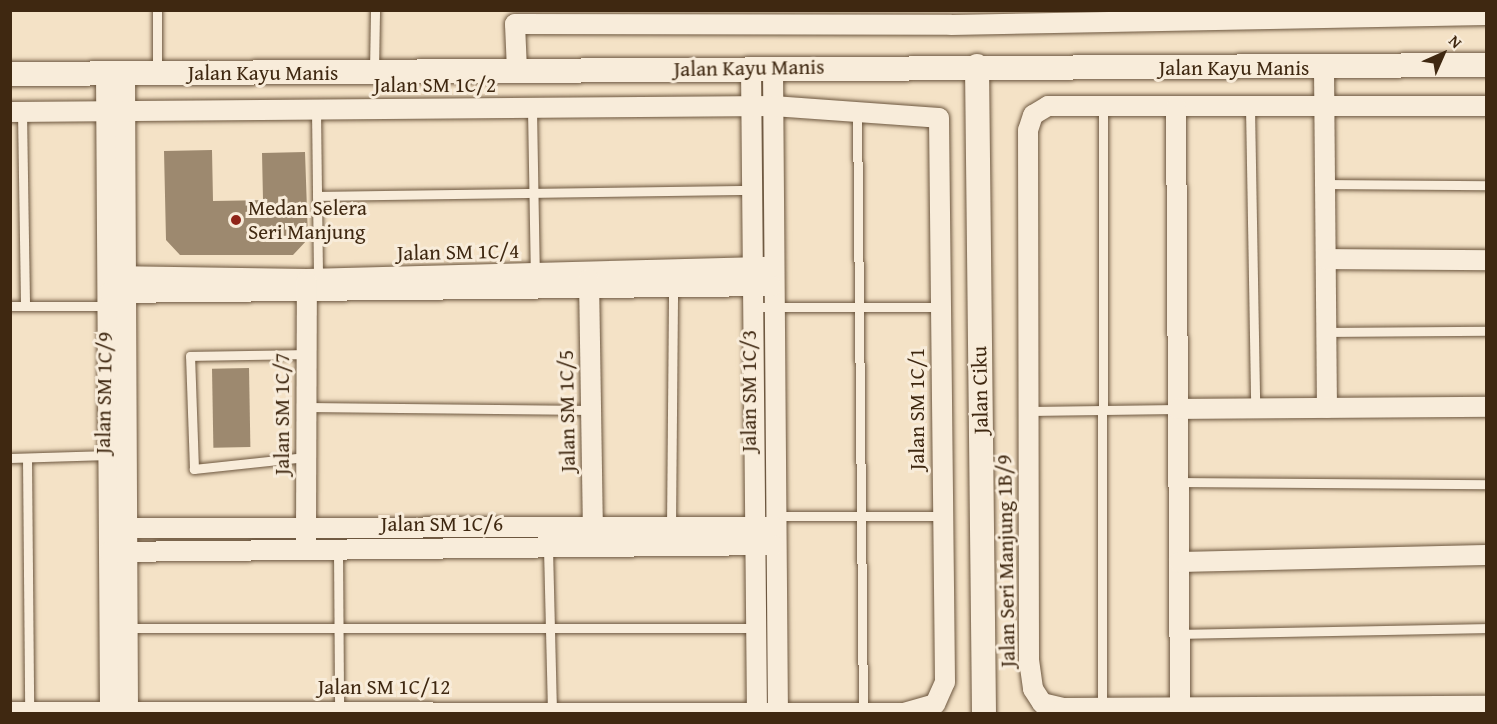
<!DOCTYPE html>
<style>
body{margin:0}
#map{position:relative;width:1497px;height:724px;overflow:hidden;background:#f4e2c6;font-family:"Gentium Book Plus",serif}
div>[style]{position:absolute}
.building>*{inset:0;background:#9d896f;transform-origin:0 0}
.roads{filter:drop-shadow(0 0 2px #6c563e) drop-shadow(0 0 2px #6c563e)}
.service>*{height:9px;margin:-4.5px;padding:0 4.5px;transform-origin:4.5px;border-radius:4.5px;background:#f8ecda}
.minor>*{height:20px;margin:-10px;padding:0 10px;transform-origin:10px;border-radius:10px;background:#f8ecda}
.tertiary>*{height:24px;margin:-12px;padding:0 12px;transform-origin:12px;border-radius:12px;background:#f8ecda}
.dots>*{width:16px;height:16px;translate:-50% -50%;box-sizing:border-box;border:3px solid #f8ecda;border-radius:50%}
span{translate:-50% -50%;white-space:nowrap;text-align:center;line-height:1.15;-webkit-text-stroke:6px #f8ecda;paint-order:stroke}
.street-label{font-size:21px;color:#3f2811}
.poi-label{font-size:21px;color:#3f2811}
.left{translate:0 -50%;text-align:left}
.frame{position:absolute;inset:0;border:12px solid #3f2811;pointer-events:none}
.north{position:absolute;left:1413px;top:24px;width:60px;height:60px;-webkit-text-stroke:4px #f8ecda;paint-order:stroke;rotate:45deg;font-size:16px;font-weight:700;line-height:24px;text-align:center;color:#3f2811}
.north::after{content:'';display:block;margin:auto;width:21px;height:27px;background:#3f2811;clip-path:polygon(50% 0,100% 100%,50% 72%,0 100%)}
</style>
<div id="map">
<div class="building">
<i style="clip-path:polygon(212px 150px,213px 201px,263px 200px,262px 153px,305px 152px,308px 239px,293px 255px,180px 255px,166px 240px,164px 151px)"></i>
<i style="left:249px;top:368px;width:79px;height:37px;rotate:89deg"></i>
</div>
<div class="roads">
<div class="service">
<i style="left:374px;top:70px;width:60px;rotate:-89deg"></i>
<i style="left:157px;top:71px;width:61px;rotate:-90deg"></i>
<i style="left:1250px;top:107px;width:301px;rotate:89deg"></i>
<i style="left:532px;top:109px;width:166px;rotate:89deg"></i>
<i style="left:316px;top:110px;width:171px;rotate:89.3deg"></i>
<i style="left:857px;top:110px;width:603px;rotate:89.43deg"></i>
<i style="left:22px;top:112px;width:194px;rotate:89.1deg"></i>
<i style="left:1325px;top:184px;width:161px;rotate:0.4deg"></i>
<i style="left:317px;top:196px;width:436px;rotate:-0.8deg"></i>
<i style="left:10px;top:306px;width:100px"></i>
<i style="left:754px;top:307px;width:186px"></i>
<i style="left:1327px;top:332px;width:159px;rotate:-0.4deg"></i>
<i style="left:306px;top:407px;width:285px;rotate:0.6deg"></i>
<i style="left:1029px;top:411px;width:149px;rotate:-0.8deg"></i>
<i style="left:306px;top:457px;width:113px;rotate:173.9deg"></i>
<i style="left:194px;top:469px;width:113px;rotate:-92deg"></i>
<i style="left:190px;top:356px;width:116px;rotate:-1deg"></i>
<i style="left:10px;top:458px;width:99px;rotate:-1.7deg"></i>
<i style="left:27px;top:458px;width:254px;rotate:89.5deg"></i>
<i style="left:1179px;top:482px;width:307px;rotate:0.4deg"></i>
<i style="left:775px;top:516px;width:166px"></i>
<i style="left:671px;top:528px;width:240px;rotate:-89.5deg"></i>
<i style="left:548px;top:548px;width:164px;rotate:88.6deg"></i>
<i style="left:338px;top:549px;width:162px;rotate:89.6deg"></i>
<i style="left:128px;top:628px;width:628px"></i>
<i style="left:1179px;top:634px;width:307px;rotate:-1.1deg"></i>
<i style="left:1102px;top:708px;width:601px;rotate:-89.9deg"></i>
</div>
<div class="minor">
<i style="left:751px;top:68px;width:646px;rotate:89.47deg"></i>
<i style="left:773px;top:68px;width:646px;rotate:89.56deg"></i>
<i style="left:1324px;top:68px;width:340px;rotate:89.5deg"></i>
<i style="left:517px;top:70px;width:46px;rotate:-92.5deg"></i>
<i style="left:515px;top:24px;width:436px;rotate:0.1deg"></i>
<i style="left:951px;top:25px;width:535px;rotate:-1.07deg"></i>
<i style="left:106px;top:73px;width:641px;rotate:89.64deg"></i>
<i style="left:125px;top:73px;width:641px;rotate:89.73deg"></i>
<i style="left:1486px;top:106px;width:438px;rotate:180deg"></i>
<i style="left:1048px;top:106px;width:17px;rotate:149deg"></i>
<i style="left:1033px;top:115px;width:16px;rotate:108deg"></i>
<i style="left:1028px;top:130px;width:530px;rotate:89.89deg"></i>
<i style="left:1029px;top:660px;width:29px;rotate:82deg"></i>
<i style="left:1033px;top:689px;width:17px;rotate:57deg"></i>
<i style="left:1042px;top:703px;width:23px;rotate:13deg"></i>
<i style="left:1064px;top:708px;width:422px;rotate:-0.3deg"></i>
<i style="left:1176px;top:107px;width:601px;rotate:89.62deg"></i>
<i style="left:10px;top:112px;width:763px;rotate:-0.45deg"></i>
<i style="left:773px;top:106px;width:166px;rotate:4.1deg"></i>
<i style="left:939px;top:118px;width:564px;rotate:89.39deg"></i>
<i style="left:945px;top:682px;width:24px;rotate:114deg"></i>
<i style="left:935px;top:704px;width:32px;rotate:164deg"></i>
<i style="left:904px;top:713px;width:894px;rotate:-179.94deg"></i>
<i style="left:1326px;top:259px;width:160px;rotate:0.4deg"></i>
<i style="left:109px;top:276px;width:198px;rotate:0.9deg"></i>
<i style="left:307px;top:279px;width:465px;rotate:-1.5deg"></i>
<i style="left:589px;top:279px;width:262px;rotate:89.1deg"></i>
<i style="left:109px;top:293px;width:663px;rotate:-0.6deg"></i>
<i style="left:1178px;top:409px;width:308px;rotate:-0.4deg"></i>
<i style="left:109px;top:528px;width:665px;rotate:-0.09deg"></i>
<i style="left:306px;top:540px;width:259px;rotate:-89.8deg"></i>
<i style="left:109px;top:552px;width:665px;rotate:-0.6deg"></i>
<i style="left:1179px;top:562px;width:307px;rotate:-1.3deg"></i>
</div>
<div class="tertiary">
<i style="left:977px;top:66px;width:648px;rotate:89.38deg"></i>
<i style="left:10px;top:74px;width:1476px;rotate:-0.35deg"></i>
</div>
</div>
<div class="dots">
<i style="left:236px;top:220px;background:#8f2418"></i>
</div>
<div class="street-label">
<span style="left:749px;top:68px;rotate:-1deg">Jalan Kayu Manis</span>
<span style="left:1234px;top:68px">Jalan Kayu Manis</span>
<span style="left:263px;top:73px">Jalan Kayu Manis</span>
<span style="left:435px;top:85px">Jalan SM 1C/2</span>
<span style="left:458px;top:252px;rotate:-1deg">Jalan SM 1C/4</span>
<span style="left:980px;top:390px;rotate:-91deg">Jalan Ciku</span>
<span style="left:749px;top:391px;rotate:-90deg">Jalan SM 1C/3</span>
<span style="left:104px;top:393px;rotate:-89deg">Jalan SM 1C/9</span>
<span style="left:917px;top:409px;rotate:-90deg">Jalan SM 1C/1</span>
<span style="left:567px;top:411px;rotate:-91deg">Jalan SM 1C/5</span>
<span style="left:282px;top:414px;rotate:-90deg">Jalan SM 1C/7</span>
<span style="left:442px;top:524px">Jalan SM 1C/6</span>
<span style="left:1006px;top:561px;rotate:-91deg">Jalan Seri Manjung 1B/9</span>
<span style="left:384px;top:687px">Jalan SM 1C/12</span>
</div>
<div class="poi-label">
<span class="left" style="left:248px;top:220px">Medan Selera<br>Seri Manjung</span>
</div>
<div class="frame"></div>
<div class="north">N</div>
</div>
